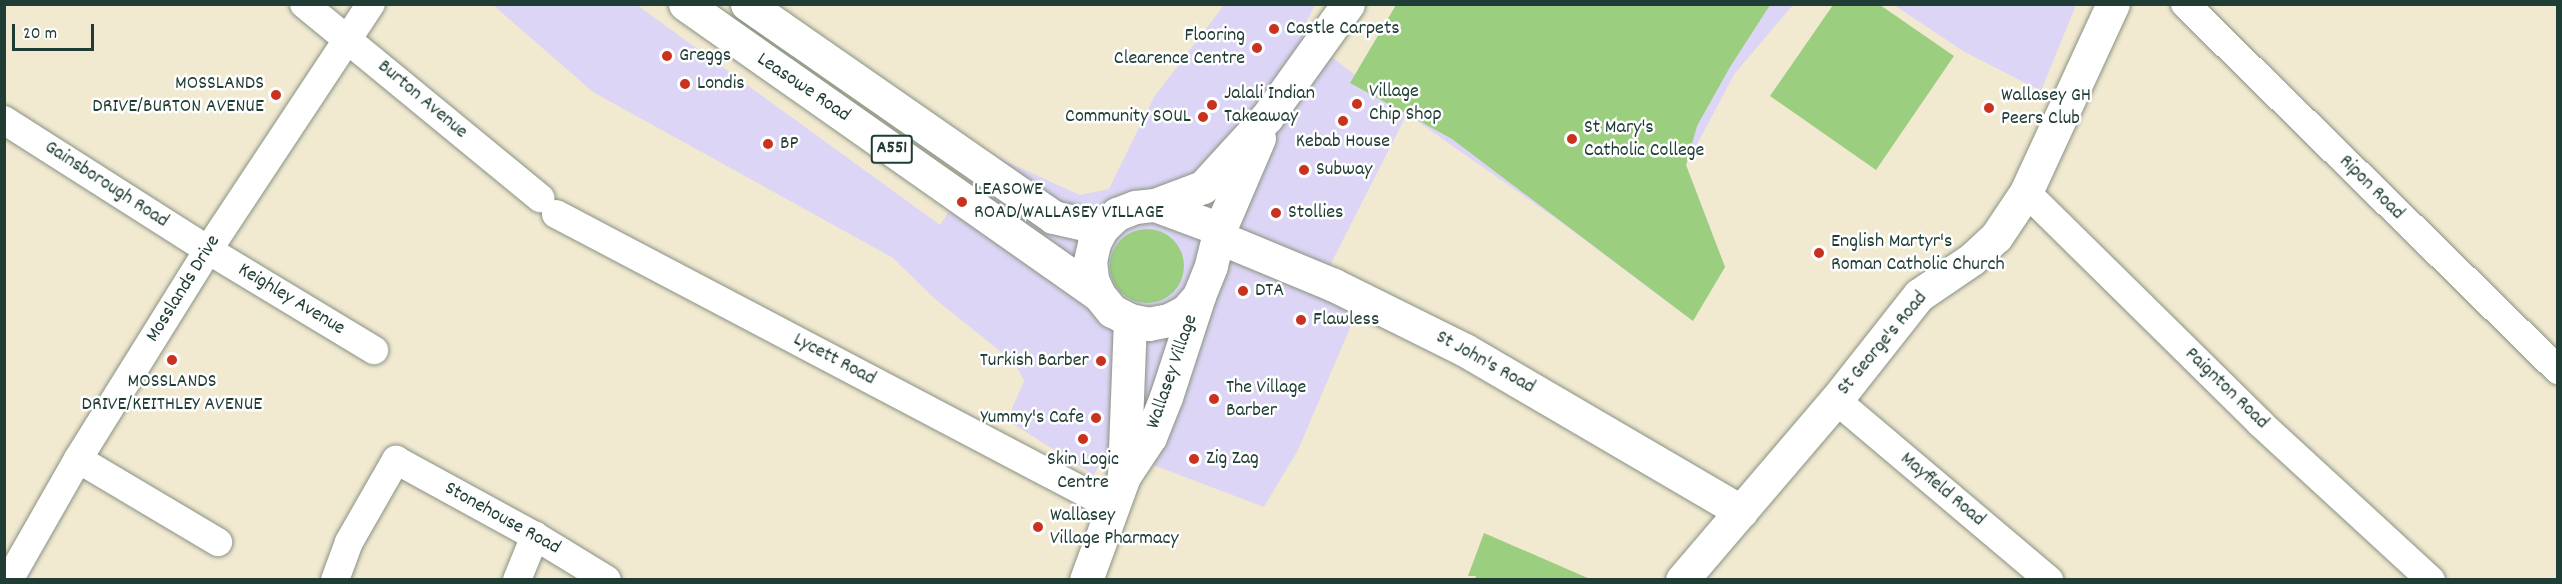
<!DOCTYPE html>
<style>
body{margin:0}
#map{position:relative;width:2562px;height:584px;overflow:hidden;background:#f2e9d1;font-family:Dekko,sans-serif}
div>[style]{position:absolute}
.built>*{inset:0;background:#ddd5f6}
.green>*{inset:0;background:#9bcf7f}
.round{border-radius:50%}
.roads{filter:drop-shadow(0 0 2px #889382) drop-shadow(0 0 2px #889382)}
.street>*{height:28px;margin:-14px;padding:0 14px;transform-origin:14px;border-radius:14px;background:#fff}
.secondary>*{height:33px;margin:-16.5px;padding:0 16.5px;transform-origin:16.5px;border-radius:16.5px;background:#fff}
.primary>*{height:33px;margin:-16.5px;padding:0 16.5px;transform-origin:16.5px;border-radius:16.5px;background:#fff}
.dots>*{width:16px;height:16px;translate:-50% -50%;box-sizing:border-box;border:3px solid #fff;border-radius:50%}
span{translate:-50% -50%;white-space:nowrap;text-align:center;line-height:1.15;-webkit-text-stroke:5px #fff;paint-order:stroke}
.shield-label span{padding:2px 4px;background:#fff;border:2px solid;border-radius:4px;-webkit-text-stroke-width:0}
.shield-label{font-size:18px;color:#1f3d34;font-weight:700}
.poi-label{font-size:20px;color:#1f3d34}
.left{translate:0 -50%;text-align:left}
.right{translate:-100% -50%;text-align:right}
.street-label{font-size:20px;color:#1f3d34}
.frame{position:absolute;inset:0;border:6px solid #1f3d34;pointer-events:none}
.scale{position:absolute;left:12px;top:24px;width:82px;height:27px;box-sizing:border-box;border:3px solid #1f3d34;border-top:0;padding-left:8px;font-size:18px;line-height:21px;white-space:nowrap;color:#1f3d34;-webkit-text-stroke:4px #fff;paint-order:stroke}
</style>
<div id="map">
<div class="built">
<i style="clip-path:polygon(493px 5px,637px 5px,940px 225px,987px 153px,1080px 195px,1109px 189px,1154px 97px,1224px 5px,1315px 5px,1301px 33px,1355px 75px,1396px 5px,1793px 5px,1735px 73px,1686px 165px,1725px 267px,1693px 321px,1558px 220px,1407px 114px,1315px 295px,1356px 314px,1298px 450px,1264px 507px,1108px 448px,1094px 475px,1007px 420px,1024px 381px,1015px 363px,936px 300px,893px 258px,593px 92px)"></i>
<i style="clip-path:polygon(1894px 5px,2076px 5px,2041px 91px,1963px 51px)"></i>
</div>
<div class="green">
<i style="clip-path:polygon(1396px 5px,1770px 5px,1730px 67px,1697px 126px,1686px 165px,1725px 267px,1693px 321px,1452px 139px,1350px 83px)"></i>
<i style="clip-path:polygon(1833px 5px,1880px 5px,1954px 56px,1876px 170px,1770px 96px)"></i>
<i class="round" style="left:1110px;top:229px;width:74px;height:74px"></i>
<i style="clip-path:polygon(1484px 533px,1590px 579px,1475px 579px,1476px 576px,1468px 576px)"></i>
</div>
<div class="roads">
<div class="street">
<i style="left:304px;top:4px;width:306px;rotate:39.4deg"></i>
<i style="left:2185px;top:4px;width:523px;rotate:44.46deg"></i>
<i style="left:4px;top:120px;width:242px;rotate:32.5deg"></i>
<i style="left:208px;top:250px;width:194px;rotate:31.1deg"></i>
<i style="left:2026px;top:192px;width:329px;rotate:44.6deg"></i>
<i style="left:2260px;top:423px;width:232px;rotate:42.6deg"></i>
<i style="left:556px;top:214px;width:627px;rotate:27.75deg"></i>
<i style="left:1836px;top:400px;width:279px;rotate:40.2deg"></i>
<i style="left:78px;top:459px;width:163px;rotate:30.7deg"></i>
<i style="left:9px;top:580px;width:139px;rotate:-60.3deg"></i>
<i style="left:78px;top:459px;width:246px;rotate:-58.1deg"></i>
<i style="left:208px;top:250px;width:295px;rotate:-56.5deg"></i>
<i style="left:335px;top:580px;width:40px;rotate:-69.8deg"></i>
<i style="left:349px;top:542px;width:95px;rotate:-60.2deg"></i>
<i style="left:396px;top:460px;width:158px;rotate:28.7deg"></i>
<i style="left:535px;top:536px;width:84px;rotate:31.4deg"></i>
<i style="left:517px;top:580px;width:48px;rotate:-67.8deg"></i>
</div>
<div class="secondary">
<i style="left:1155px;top:205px;width:51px;rotate:-20.6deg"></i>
<i style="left:1203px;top:187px;width:95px;rotate:-47.6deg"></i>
<i style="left:1267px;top:117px;width:139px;rotate:-54.4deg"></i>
<i style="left:1220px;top:229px;width:99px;rotate:-66.8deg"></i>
<i style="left:1218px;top:237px;width:126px;rotate:22.5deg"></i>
<i style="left:1334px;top:285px;width:146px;rotate:26.4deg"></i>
<i style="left:1465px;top:350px;width:320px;rotate:30.3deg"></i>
<i style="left:1682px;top:580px;width:237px;rotate:-49.5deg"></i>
<i style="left:1836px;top:400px;width:134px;rotate:-51.7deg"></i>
<i style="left:1919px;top:295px;width:64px;rotate:-34.2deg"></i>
<i style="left:1972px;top:259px;width:33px;rotate:-43deg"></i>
<i style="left:1996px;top:237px;width:54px;rotate:-56.3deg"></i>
<i style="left:2026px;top:192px;width:207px;rotate:-65.2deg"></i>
</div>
<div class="primary">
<i style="left:685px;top:4px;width:506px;rotate:35.1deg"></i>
<i style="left:747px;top:4px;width:373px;rotate:34.8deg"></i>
<i style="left:1053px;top:217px;width:50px;rotate:12.7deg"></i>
<i style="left:1155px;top:205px;width:69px;rotate:20.3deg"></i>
<i style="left:1220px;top:229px;width:38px;rotate:104deg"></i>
<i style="left:1211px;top:266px;width:32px;rotate:112deg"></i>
<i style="left:1199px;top:296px;width:20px;rotate:131deg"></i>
<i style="left:1186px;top:311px;width:19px;rotate:152deg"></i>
<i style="left:1169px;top:320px;width:20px;rotate:169deg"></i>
<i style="left:1149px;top:324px;width:19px;rotate:-168deg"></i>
<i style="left:1130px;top:320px;width:20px;rotate:-153deg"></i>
<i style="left:1112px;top:311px;width:21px;rotate:-129deg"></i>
<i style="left:1099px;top:295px;width:17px;rotate:-114deg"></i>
<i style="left:1092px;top:279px;width:18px;rotate:-96deg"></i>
<i style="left:1090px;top:261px;width:18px;rotate:-77deg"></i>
<i style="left:1094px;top:243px;width:17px;rotate:-62deg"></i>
<i style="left:1102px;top:228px;width:21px;rotate:-43deg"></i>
<i style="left:1117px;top:214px;width:19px;rotate:-21deg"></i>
<i style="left:1135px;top:207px;width:20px;rotate:-6deg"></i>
<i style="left:1124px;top:476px;width:156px;rotate:-87.8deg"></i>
<i style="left:1086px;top:580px;width:111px;rotate:-69.9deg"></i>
<i style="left:1124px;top:476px;width:47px;rotate:-56.3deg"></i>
<i style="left:1150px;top:437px;width:43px;rotate:-68.2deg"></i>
<i style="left:1166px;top:397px;width:106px;rotate:-71.9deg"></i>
</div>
</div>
<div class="dots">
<i style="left:1274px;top:29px;background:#c8321e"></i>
<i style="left:1257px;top:48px;background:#c8321e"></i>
<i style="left:667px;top:56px;background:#c8321e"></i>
<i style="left:685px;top:84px;background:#c8321e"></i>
<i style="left:276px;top:95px;background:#c8321e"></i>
<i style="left:1357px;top:104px;background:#c8321e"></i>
<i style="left:1212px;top:105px;background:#c8321e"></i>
<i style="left:1989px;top:108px;background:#c8321e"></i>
<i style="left:1203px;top:117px;background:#c8321e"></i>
<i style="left:1343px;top:121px;background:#c8321e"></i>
<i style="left:1572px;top:139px;background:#c8321e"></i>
<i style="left:768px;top:144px;background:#c8321e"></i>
<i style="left:1304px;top:170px;background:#c8321e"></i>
<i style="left:962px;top:202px;background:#c8321e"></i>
<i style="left:1276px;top:213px;background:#c8321e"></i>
<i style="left:1819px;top:253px;background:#c8321e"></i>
<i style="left:1243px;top:291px;background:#c8321e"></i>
<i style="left:1301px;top:320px;background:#c8321e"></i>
<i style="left:172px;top:360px;background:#c8321e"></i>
<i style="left:1101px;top:361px;background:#c8321e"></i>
<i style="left:1214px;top:399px;background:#c8321e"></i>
<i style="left:1096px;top:418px;background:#c8321e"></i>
<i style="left:1083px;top:439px;background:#c8321e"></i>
<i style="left:1194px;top:459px;background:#c8321e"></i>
<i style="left:1038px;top:527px;background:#c8321e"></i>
</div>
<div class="shield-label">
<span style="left:892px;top:149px">A551</span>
</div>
<div class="poi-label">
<span class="left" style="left:1286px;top:29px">Castle Carpets</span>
<span class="right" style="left:1245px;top:48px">Flooring<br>Clearence Centre</span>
<span class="left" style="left:679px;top:56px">Greggs</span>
<span class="right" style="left:264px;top:96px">MOSSLANDS<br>DRIVE/BURTON AVENUE</span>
<span class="left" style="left:697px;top:84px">Londis</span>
<span class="left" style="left:1369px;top:104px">Village<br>Chip Shop</span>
<span class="left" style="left:1224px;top:106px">Jalali Indian<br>Takeaway</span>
<span class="left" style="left:2001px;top:108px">Wallasey GH<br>Peers Club</span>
<span class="right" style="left:1191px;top:117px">Community SOUL</span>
<span class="left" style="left:1584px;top:140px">St Mary's<br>Catholic College</span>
<span style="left:1343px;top:142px">Kebab House</span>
<span class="left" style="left:780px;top:144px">BP</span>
<span class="left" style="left:1316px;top:170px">Subway</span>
<span class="left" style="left:974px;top:202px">LEASOWE<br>ROAD/WALLASEY VILLAGE</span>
<span class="left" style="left:1288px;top:213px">Stollies</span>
<span class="left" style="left:1831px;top:254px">English Martyr's<br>Roman Catholic Church</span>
<span class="left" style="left:1255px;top:291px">DTA</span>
<span class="left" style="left:1313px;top:320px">Flawless</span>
<span class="right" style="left:1089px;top:361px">Turkish Barber</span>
<span style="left:172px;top:394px">MOSSLANDS<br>DRIVE/KEITHLEY AVENUE</span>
<span class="left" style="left:1226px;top:400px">The Village<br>Barber</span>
<span class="right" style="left:1084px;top:418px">Yummy's Cafe</span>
<span class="left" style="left:1206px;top:459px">Zig Zag</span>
<span style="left:1083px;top:472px">Skin Logic<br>Centre</span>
<span class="left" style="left:1050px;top:528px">Wallasey<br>Village Pharmacy</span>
</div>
<div class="street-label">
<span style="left:803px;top:88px;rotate:34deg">Leasowe Road</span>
<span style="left:422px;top:100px;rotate:40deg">Burton Avenue</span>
<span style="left:106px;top:185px;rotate:33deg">Gainsborough Road</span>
<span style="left:2371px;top:188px;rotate:45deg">Ripon Road</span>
<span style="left:184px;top:289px;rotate:-58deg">Mosslands Drive</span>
<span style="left:291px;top:300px;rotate:31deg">Keighley Avenue</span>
<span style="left:1883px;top:344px;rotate:-50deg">St George's Road</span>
<span style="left:834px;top:360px;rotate:28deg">Lycett Road</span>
<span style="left:1485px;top:363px;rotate:29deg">St John's Road</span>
<span style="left:1173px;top:372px;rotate:-71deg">Wallasey Village</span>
<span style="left:2226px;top:389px;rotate:44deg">Paignton Road</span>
<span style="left:1942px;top:490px;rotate:40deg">Mayfield Road</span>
<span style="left:502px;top:519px;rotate:29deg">Stonehouse Road</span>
</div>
<div class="frame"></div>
<div class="scale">20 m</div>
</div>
